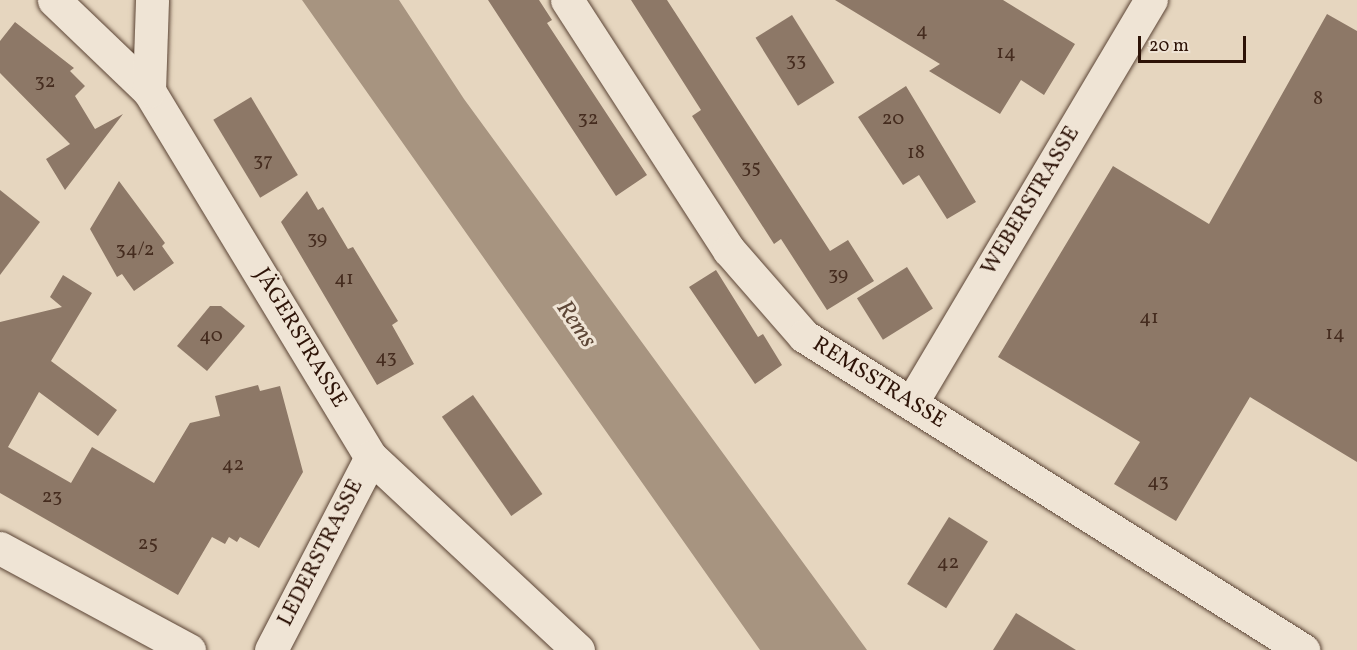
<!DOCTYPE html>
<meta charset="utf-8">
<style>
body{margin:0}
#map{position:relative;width:1357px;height:650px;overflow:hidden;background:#e6d6bf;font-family:Vollkorn,serif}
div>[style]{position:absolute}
.water>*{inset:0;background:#a79480}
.building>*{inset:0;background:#8d7867;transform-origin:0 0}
.roads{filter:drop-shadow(0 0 2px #5b4435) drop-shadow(0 0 2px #5b4435)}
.minor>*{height:33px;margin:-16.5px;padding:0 16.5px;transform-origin:16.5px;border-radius:16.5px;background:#efe4d5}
span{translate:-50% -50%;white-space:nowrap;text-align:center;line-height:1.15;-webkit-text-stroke:6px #efe4d5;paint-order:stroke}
.number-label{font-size:20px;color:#452c1f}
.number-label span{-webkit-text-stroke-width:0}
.street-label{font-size:22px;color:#2d1307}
.water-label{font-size:24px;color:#5e4737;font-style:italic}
.scale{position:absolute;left:1138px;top:36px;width:108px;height:27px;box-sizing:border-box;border:3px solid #2d1307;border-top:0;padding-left:8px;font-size:18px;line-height:21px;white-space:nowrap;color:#2d1307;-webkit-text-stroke:4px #efe4d5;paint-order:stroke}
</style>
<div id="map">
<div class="water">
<i style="clip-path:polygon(302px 0,399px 0,464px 99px,867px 650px,760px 650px)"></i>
</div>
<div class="building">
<i style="clip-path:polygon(488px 0,539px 0,552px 20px,547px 23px,647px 175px,616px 196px)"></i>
<i style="clip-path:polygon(631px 0,667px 0,830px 251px,848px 240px,874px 281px,827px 310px,781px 239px,774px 244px,692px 116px,701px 110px)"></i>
<i style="clip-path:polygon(835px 0,1003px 0,1075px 44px,1044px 95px,1021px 80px,1000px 114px,929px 71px,940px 64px)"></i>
<i style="clip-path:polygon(1327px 14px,1357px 31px,1357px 462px,1250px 397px,1176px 521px,1114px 484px,1140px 442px,998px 357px,1113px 166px,1209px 224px)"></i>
<i style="left:792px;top:15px;width:80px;height:43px;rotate:58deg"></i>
<i style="clip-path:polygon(15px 22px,74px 68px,70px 71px,85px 86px,75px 96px,95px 129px,123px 114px,65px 190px,46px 159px,70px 144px,0 73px,0 41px)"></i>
<i style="clip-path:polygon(906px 86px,976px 202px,947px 219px,919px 175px,903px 185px,858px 117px)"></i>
<i style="left:251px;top:97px;width:91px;height:44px;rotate:59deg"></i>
<i style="clip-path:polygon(119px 181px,165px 243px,162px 246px,174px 263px,134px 291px,122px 274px,117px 277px,90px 229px)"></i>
<i style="clip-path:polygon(0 190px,40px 222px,0 275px)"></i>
<i style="clip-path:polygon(307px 191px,318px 210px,323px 207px,348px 249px,353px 247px,398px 321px,392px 325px,414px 364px,377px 385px,281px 222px)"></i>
<i style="left:907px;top:267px;width:49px;height:59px;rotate:58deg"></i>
<i style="clip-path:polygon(716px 270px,758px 337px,763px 334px,782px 365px,755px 384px,689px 287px)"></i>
<i style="clip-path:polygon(63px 275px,92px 293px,51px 361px,117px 410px,98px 436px,39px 392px,8px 447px,71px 483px,92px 447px,154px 483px,190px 423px,220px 416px,215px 396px,258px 385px,260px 391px,280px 386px,303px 472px,259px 548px,240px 537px,237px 542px,229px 537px,225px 544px,212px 537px,178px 595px,0 493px,0 322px,62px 307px,50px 297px)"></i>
<i style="clip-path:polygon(210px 306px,221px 306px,245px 326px,207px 371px,177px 346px)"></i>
<i style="left:473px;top:395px;width:121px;height:38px;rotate:55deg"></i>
<i style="left:949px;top:517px;width:46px;height:79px;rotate:32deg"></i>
<i style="clip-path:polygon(1016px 613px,1076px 650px,993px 650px)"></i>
</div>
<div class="roads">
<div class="minor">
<i style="left:54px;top:0;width:132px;rotate:43.8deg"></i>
<i style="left:149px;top:91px;width:428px;rotate:58.8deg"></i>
<i style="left:371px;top:457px;width:283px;rotate:43deg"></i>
<i style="left:567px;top:0;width:298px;rotate:57.1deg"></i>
<i style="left:729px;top:250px;width:114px;rotate:48.9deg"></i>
<i style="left:804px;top:336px;width:590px;rotate:32.18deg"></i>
<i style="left:149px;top:91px;width:91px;rotate:-88.1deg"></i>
<i style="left:912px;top:402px;width:468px;rotate:-59.3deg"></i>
<i style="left:0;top:548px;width:215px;rotate:28.4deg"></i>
<i style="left:271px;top:650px;width:217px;rotate:-62.6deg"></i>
</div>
</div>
<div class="number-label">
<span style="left:922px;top:31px">4</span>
<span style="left:1006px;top:53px">14</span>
<span style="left:796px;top:61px">33</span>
<span style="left:45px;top:82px">32</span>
<span style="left:1318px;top:99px">8</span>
<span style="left:588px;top:119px">32</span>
<span style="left:893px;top:119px">20</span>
<span style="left:916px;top:153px">18</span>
<span style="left:263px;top:161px">37</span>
<span style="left:751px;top:168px">35</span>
<span style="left:317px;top:239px">39</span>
<span style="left:135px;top:250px">34/2</span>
<span style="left:838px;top:275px">39</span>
<span style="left:344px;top:279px">41</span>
<span style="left:1149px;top:318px">41</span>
<span style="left:1335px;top:334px">14</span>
<span style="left:211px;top:336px">40</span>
<span style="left:386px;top:358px">43</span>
<span style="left:233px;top:465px">42</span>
<span style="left:1158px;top:482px">43</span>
<span style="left:52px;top:497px">23</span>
<span style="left:148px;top:544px">25</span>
<span style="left:948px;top:563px">42</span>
</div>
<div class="street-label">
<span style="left:1031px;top:201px;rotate:-59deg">WEBERSTRASSE</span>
<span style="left:300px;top:338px;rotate:59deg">JÄGERSTRASSE</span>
<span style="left:879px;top:383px;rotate:32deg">REMSSTRASSE</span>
<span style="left:321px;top:553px;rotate:-63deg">LEDERSTRASSE</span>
</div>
<div class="water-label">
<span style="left:575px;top:325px;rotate:55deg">Rems</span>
</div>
<div class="scale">20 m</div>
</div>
